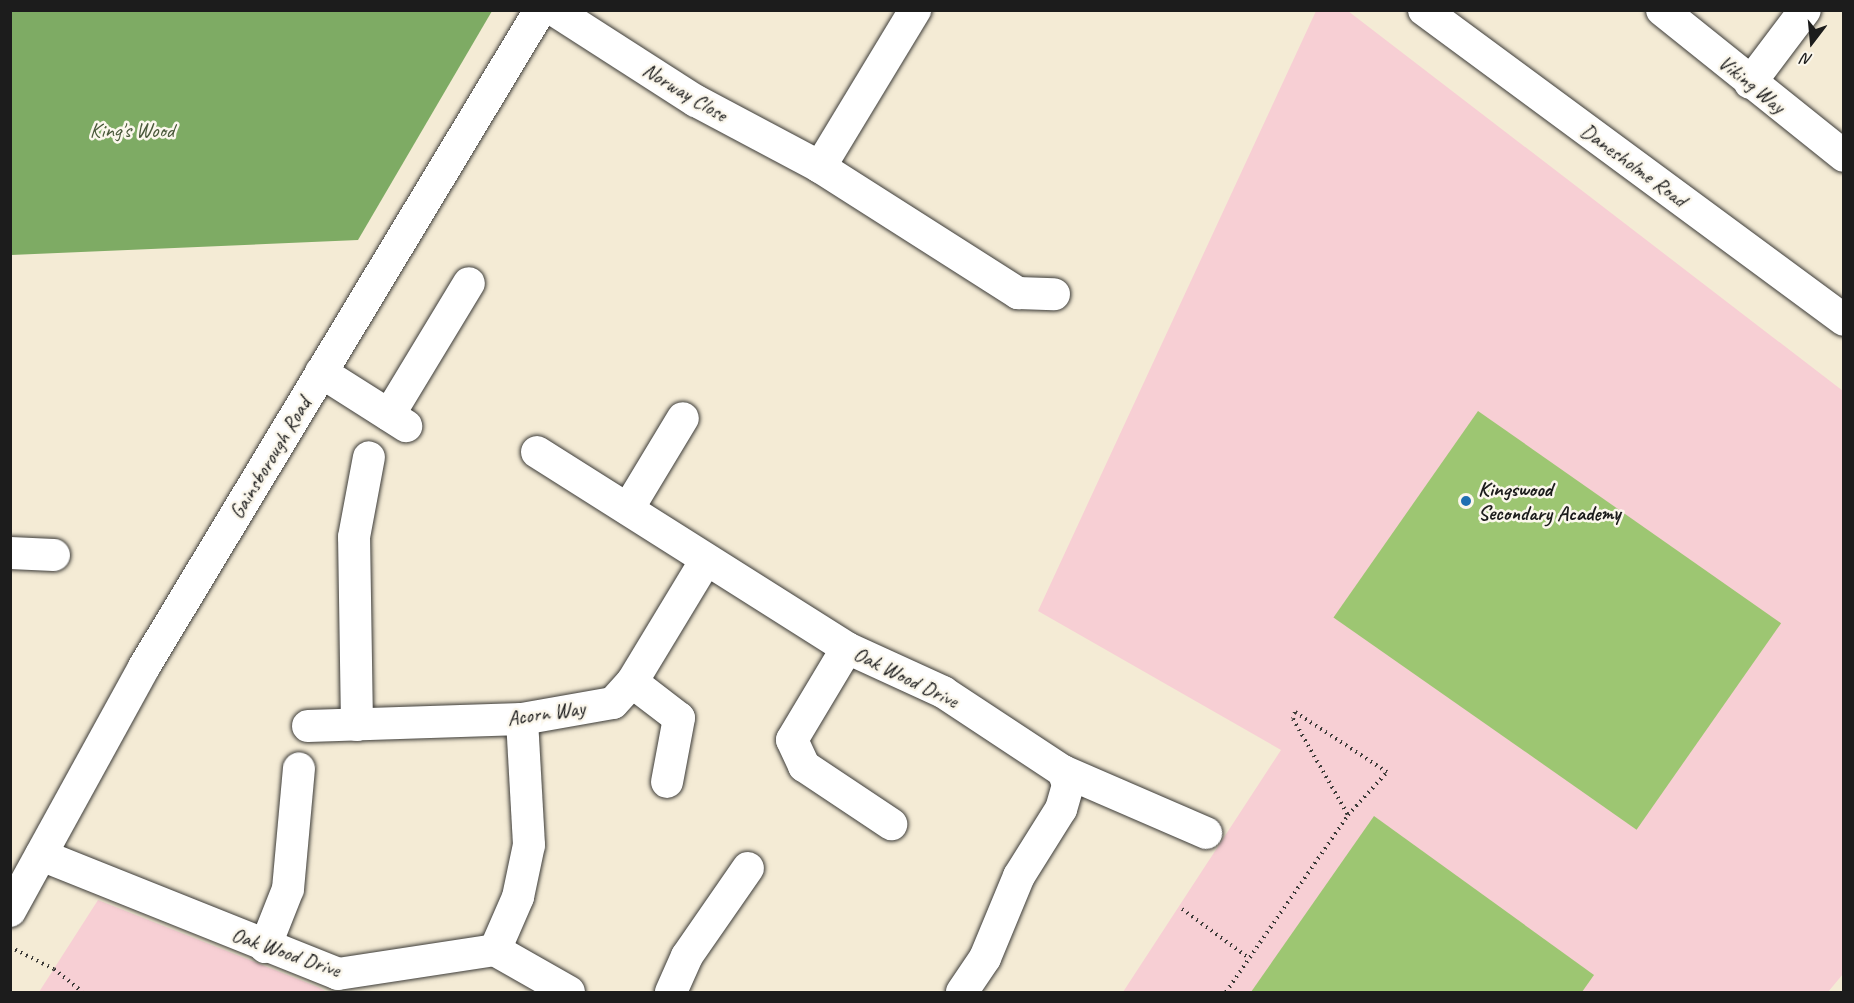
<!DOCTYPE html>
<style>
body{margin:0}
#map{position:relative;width:1854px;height:1003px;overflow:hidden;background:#f4ebd5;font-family:Caveat,sans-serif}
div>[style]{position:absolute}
.built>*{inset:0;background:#f7cfd4}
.green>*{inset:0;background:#9dc672;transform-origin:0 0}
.forest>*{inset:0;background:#7eab64}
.path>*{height:4px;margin-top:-2px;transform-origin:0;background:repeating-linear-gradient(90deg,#3c3b38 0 1.5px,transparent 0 6px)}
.roads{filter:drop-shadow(0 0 2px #3c3b38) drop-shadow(0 0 2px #3c3b38)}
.minor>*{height:32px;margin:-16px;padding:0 16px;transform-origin:16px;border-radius:16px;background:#fff}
.dots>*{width:16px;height:16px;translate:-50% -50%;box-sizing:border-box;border:3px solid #fbf7ec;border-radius:50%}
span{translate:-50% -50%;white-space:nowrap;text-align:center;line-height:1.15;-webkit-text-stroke:5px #fbf7ec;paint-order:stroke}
.street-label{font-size:21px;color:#1c1c1c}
.park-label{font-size:21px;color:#49583a}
.poi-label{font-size:21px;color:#1c1c1c;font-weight:700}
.left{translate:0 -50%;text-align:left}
.frame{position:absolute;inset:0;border:12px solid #1c1c1c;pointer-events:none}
.north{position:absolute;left:1782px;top:12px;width:60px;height:60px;-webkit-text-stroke:4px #fbf7ec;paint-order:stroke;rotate:196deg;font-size:16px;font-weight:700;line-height:24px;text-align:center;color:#1c1c1c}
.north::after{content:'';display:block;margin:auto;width:21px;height:27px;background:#1c1c1c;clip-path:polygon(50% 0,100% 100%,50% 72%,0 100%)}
</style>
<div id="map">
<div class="built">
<i style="clip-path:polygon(1316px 11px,1348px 11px,1843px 391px,1843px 974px,1828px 992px,1123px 992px,1281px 750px,1038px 611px)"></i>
<i style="clip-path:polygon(98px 900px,318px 987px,327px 992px,39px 992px)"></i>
</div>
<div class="green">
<i style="left:1478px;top:411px;width:370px;height:252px;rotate:35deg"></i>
<i style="clip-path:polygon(1374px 816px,1594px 975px,1582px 992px,1251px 992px)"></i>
</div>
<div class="forest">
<i style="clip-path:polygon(10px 11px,11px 10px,492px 11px,358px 240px,11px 255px)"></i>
</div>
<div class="path">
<i style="left:1182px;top:909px;width:83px;rotate:36.2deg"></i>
<i style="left:10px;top:947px;width:49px;rotate:26.6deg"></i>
<i style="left:54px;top:969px;width:36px;rotate:39deg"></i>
<i style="left:1226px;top:992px;width:215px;rotate:-55.4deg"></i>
<i style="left:1348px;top:815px;width:58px;rotate:-47.8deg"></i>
<i style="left:1387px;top:772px;width:110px;rotate:-146.9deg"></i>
<i style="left:1295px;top:712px;width:7px;rotate:106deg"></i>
<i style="left:1293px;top:719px;width:111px;rotate:60.2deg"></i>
</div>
<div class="roads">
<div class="minor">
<i style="left:554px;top:10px;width:169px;rotate:32.7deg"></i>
<i style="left:696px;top:101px;width:140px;rotate:28deg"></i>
<i style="left:820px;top:167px;width:235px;rotate:32.5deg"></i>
<i style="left:1018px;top:293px;width:36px;rotate:2deg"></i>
<i style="left:1424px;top:10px;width:522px;rotate:36.43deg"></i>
<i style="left:1662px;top:10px;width:233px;rotate:38.7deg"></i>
<i style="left:1750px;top:83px;width:91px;rotate:-53deg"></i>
<i style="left:820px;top:167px;width:184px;rotate:-58.8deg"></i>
<i style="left:321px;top:372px;width:101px;rotate:32.4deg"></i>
<i style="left:389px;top:415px;width:154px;rotate:-58.8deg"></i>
<i style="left:537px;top:452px;width:367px;rotate:32.3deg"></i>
<i style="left:847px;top:648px;width:106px;rotate:24.6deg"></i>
<i style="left:943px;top:692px;width:144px;rotate:33.4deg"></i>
<i style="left:1063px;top:771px;width:15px;rotate:70deg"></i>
<i style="left:1068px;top:785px;width:25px;rotate:106deg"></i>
<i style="left:1061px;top:809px;width:79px;rotate:122.1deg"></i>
<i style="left:1019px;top:876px;width:89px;rotate:112.5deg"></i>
<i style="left:985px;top:958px;width:41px;rotate:124.1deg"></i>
<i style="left:628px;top:509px;width:106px;rotate:-58.9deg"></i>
<i style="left:10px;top:553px;width:44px;rotate:2.6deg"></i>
<i style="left:847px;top:648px;width:107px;rotate:120.9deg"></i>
<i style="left:792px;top:740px;width:29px;rotate:65deg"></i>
<i style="left:804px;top:766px;width:105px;rotate:33.7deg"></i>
<i style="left:632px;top:682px;width:59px;rotate:37.5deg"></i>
<i style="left:679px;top:718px;width:65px;rotate:100.6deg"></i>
<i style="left:357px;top:725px;width:188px;rotate:-90.9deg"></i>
<i style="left:354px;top:537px;width:81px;rotate:-79.4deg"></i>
<i style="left:308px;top:726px;width:214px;rotate:-1.9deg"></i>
<i style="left:522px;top:719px;width:92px;rotate:-10deg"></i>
<i style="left:613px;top:703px;width:28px;rotate:-48deg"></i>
<i style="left:632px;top:682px;width:143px;rotate:-58.8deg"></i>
<i style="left:1063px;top:771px;width:156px;rotate:23.4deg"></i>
<i style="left:41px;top:855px;width:320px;rotate:21.8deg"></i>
<i style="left:338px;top:974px;width:159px;rotate:-8.7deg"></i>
<i style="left:495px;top:950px;width:85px;rotate:29.6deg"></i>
<i style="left:10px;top:911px;width:278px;rotate:-61.2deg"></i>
<i style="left:144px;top:667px;width:767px;rotate:-58.92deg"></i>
<i style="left:265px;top:947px;width:62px;rotate:-68.4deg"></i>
<i style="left:288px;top:889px;width:121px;rotate:-84.8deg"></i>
<i style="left:495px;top:950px;width:58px;rotate:-66.5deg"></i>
<i style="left:518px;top:897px;width:53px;rotate:-78.1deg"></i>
<i style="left:529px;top:845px;width:126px;rotate:-93.2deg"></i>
<i style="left:671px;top:992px;width:39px;rotate:-66deg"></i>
<i style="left:687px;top:956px;width:107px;rotate:-55.3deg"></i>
</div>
</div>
<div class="dots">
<i style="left:1466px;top:501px;background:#1f6fb2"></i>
</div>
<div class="street-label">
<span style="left:1752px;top:84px;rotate:39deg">Viking Way</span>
<span style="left:685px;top:92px;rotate:31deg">Norway Close</span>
<span style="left:1634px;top:165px;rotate:36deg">Danesholme Road</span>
<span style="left:270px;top:458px;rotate:-59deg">Gainsborough Road</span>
<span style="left:906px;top:677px;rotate:26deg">Oak Wood Drive</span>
<span style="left:546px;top:713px;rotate:-8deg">Acorn Way</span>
<span style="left:286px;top:952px;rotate:19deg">Oak Wood Drive</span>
</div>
<div class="park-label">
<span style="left:132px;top:130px">King's Wood</span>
</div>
<div class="poi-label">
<span class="left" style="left:1478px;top:501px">Kingswood<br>Secondary Academy</span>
</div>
<div class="frame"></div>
<div class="north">N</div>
</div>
